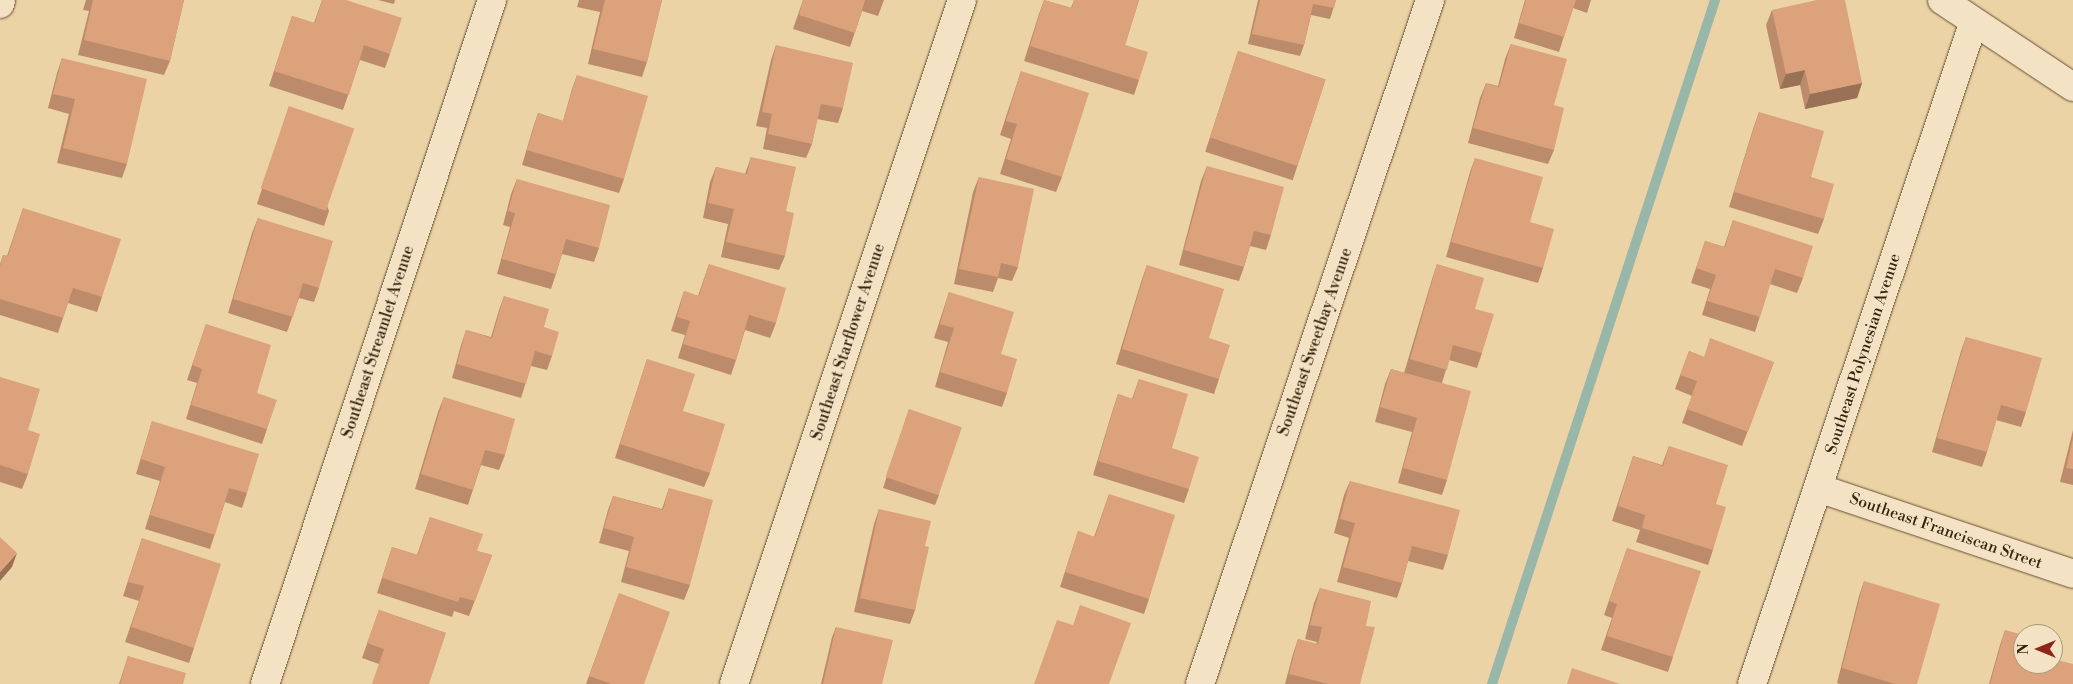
<!DOCTYPE html>
<style>
body{margin:0}
#map{position:relative;width:2073px;height:684px;overflow:hidden;background:#ecd3a5;font-family:"Libre Bodoni",serif}
div>[style]{position:absolute}
.stream>*{height:10px;margin:-5px;padding:0 5px;transform-origin:5px;border-radius:5px;background:#99b7a9}
.roads{filter:drop-shadow(0 0 1px #664f34) drop-shadow(0 0 1px #664f34)}
.minor>*{height:28px;margin:-14px;padding:0 14px;transform-origin:14px;border-radius:14px;background:#f3e2c4}
.wall>*{inset:0;background:#bc8b6b;transform-origin:0 0}
.shaded-wall>*{inset:0;background:#997157}
.building>*{inset:0;background:#dba27c;transform-origin:0 0}
span{translate:-50% -50%;white-space:nowrap;text-align:center;line-height:1.15;-webkit-text-stroke:4.5px #f3e2c4;paint-order:stroke}
.street-label{font-size:16px;color:#3a230e}
.north{position:absolute;left:2013px;top:624px;width:50px;height:50px;box-sizing:border-box;background:#f3e2c4;border:1px solid #a9967b;border-radius:50%;rotate:270deg;font-size:14px;font-weight:700;line-height:20px;text-align:center;color:#3a230e}
.north::after{content:'';display:block;margin:auto;width:18px;height:22px;background:#8f2418;clip-path:polygon(50% 0,100% 100%,50% 72%,0 100%)}
</style>
<div id="map">
<div class="stream">
<i style="left:1492px;top:684px;width:719px;rotate:-71.94deg"></i>
</div>
<div class="roads">
<div class="minor">
<i style="left:1942px;top:0;width:157px;rotate:33.6deg"></i>
<i style="left:0;top:4px;width:4px;rotate:-76deg"></i>
<i style="left:1818px;top:488px;width:269px;rotate:18.6deg"></i>
<i style="left:265px;top:684px;width:721px;rotate:-71.64deg"></i>
<i style="left:734px;top:684px;width:721px;rotate:-71.57deg"></i>
<i style="left:1200px;top:684px;width:722px;rotate:-71.41deg"></i>
<i style="left:1752px;top:684px;width:696px;rotate:-71.49deg"></i>
</div>
</div>
<div class="wall">
<i style="clip-path:polygon(86px 0,184px 0,170px 61px,164px 75px,78px 55px,89px 11px,83px 10px)"></i>
<i style="clip-path:polygon(322px 0,390px 54px,385px 68px,360px 60px,343px 110px,269px 86px,292px 16px,314px 23px)"></i>
<i style="clip-path:polygon(378px 0,395px 0,394px 4px)"></i>
<i style="clip-path:polygon(579px 0,662px 0,647px 62px,642px 77px,588px 64px,600px 12px,577px 7px)"></i>
<i style="clip-path:polygon(803px 0,884px 0,878px 16px,862px 11px,850px 47px,793px 29px)"></i>
<i style="clip-path:polygon(1044px 0,1071px 8px,1074px 0,1139px 0,1125px 45px,1139px 80px,1134px 95px,1024px 61px,1039px 14px)"></i>
<i style="clip-path:polygon(1258px 0,1336px 0,1330px 19px,1311px 15px,1304px 45px,1300px 56px,1248px 44px)"></i>
<i style="clip-path:polygon(1525px 0,1591px 0,1587px 13px,1573px 8px,1559px 52px,1514px 38px)"></i>
<i style="clip-path:polygon(1772px 10px,1862px 83px,1857px 98px,1805px 109px,1800px 85px,1780px 89px,1766px 25px)"></i>
<i style="clip-path:polygon(1511px 44px,1554px 105px,1554px 150px,1548px 164px,1468px 143px,1480px 98px,1486px 83px,1498px 86px,1505px 59px)"></i>
<i style="clip-path:polygon(776px 45px,843px 108px,838px 123px,817px 119px,812px 144px,806px 158px,763px 149px,767px 128px,756px 126px,771px 60px)"></i>
<i style="left:1238px;top:51px;width:92px;height:106px;rotate:18deg"></i>
<i style="clip-path:polygon(62px 58px,127px 164px,122px 178px,57px 163px,69px 114px,48px 108px,57px 73px)"></i>
<i style="clip-path:polygon(1021px 71px,1062px 177px,1056px 192px,1000px 174px,1011px 139px,1000px 135px)"></i>
<i style="clip-path:polygon(577px 75px,624px 179px,619px 193px,522px 165px,533px 128px,538px 113px,563px 121px,572px 89px)"></i>
<i style="clip-path:polygon(289px 106px,329px 211px,324px 226px,257px 204px)"></i>
<i style="clip-path:polygon(1759px 112px,1811px 177px,1824px 219px,1818px 234px,1729px 207px,1754px 126px)"></i>
<i style="clip-path:polygon(751px 157px,786px 211px,785px 256px,779px 270px,721px 257px,728px 224px,703px 218px,710px 182px,716px 167px,745px 174px)"></i>
<i style="clip-path:polygon(1475px 158px,1530px 222px,1543px 268px,1538px 283px,1446px 257px,1470px 172px)"></i>
<i style="clip-path:polygon(1207px 166px,1271px 235px,1266px 250px,1250px 246px,1244px 267px,1239px 281px,1179px 265px,1201px 181px)"></i>
<i style="clip-path:polygon(979px 177px,1018px 267px,1012px 281px,998px 278px,993px 292px,954px 284px,973px 192px)"></i>
<i style="clip-path:polygon(517px 179px,599px 248px,594px 262px,562px 254px,556px 274px,551px 289px,497px 274px,510px 227px,503px 225px,511px 194px)"></i>
<i style="clip-path:polygon(23px 208px,102px 297px,97px 312px,68px 303px,58px 333px,0 315px,0 264px,3px 255px,7px 256px)"></i>
<i style="clip-path:polygon(258px 218px,319px 288px,314px 302px,299px 298px,287px 332px,228px 313px,252px 233px)"></i>
<i style="clip-path:polygon(1733px 220px,1803px 278px,1797px 293px,1770px 284px,1755px 332px,1702px 315px,1710px 289px,1691px 283px,1705px 241px,1724px 247px)"></i>
<i style="clip-path:polygon(709px 264px,776px 323px,770px 338px,745px 330px,736px 360px,731px 375px,678px 358px,685px 335px,671px 331px,684px 291px,698px 296px)"></i>
<i style="clip-path:polygon(1437px 264px,1475px 309px,1482px 353px,1477px 368px,1449px 360px,1442px 383px,1447px 480px,1442px 495px,1398px 483px,1412px 432px,1375px 422px,1385px 384px,1391px 369px,1404px 373px,1432px 279px)"></i>
<i style="clip-path:polygon(1147px 265px,1209px 338px,1219px 379px,1214px 394px,1116px 364px,1142px 279px)"></i>
<i style="clip-path:polygon(949px 292px,1007px 393px,1002px 407px,935px 387px,948px 342px,934px 338px)"></i>
<i style="clip-path:polygon(504px 296px,544px 327px,552px 356px,547px 370px,531px 366px,521px 398px,452px 378px,461px 345px,466px 330px,491px 337px,499px 310px)"></i>
<i style="clip-path:polygon(206px 324px,257px 393px,267px 429px,262px 444px,186px 419px,197px 383px,187px 380px)"></i>
<i style="clip-path:polygon(1966px 337px,2026px 412px,2021px 427px,1996px 420px,1987px 452px,1982px 467px,1932px 452px,1961px 351px)"></i>
<i style="clip-path:polygon(1689px 351px,1704px 357px,1774px 362px,1742px 446px,1682px 423px,1692px 396px,1675px 389px)"></i>
<i style="clip-path:polygon(647px 359px,683px 411px,710px 473px,704px 487px,615px 458px)"></i>
<i style="clip-path:polygon(0 377px,28px 430px,28px 474px,22px 489px,0 482px)"></i>
<i style="clip-path:polygon(1139px 379px,1189px 489px,1184px 503px,1093px 475px,1113px 409px,1118px 394px,1132px 399px)"></i>
<i style="clip-path:polygon(444px 397px,505px 455px,499px 470px,481px 465px,468px 505px,415px 489px,438px 412px)"></i>
<i style="clip-path:polygon(909px 409px,939px 495px,935px 505px,883px 488px)"></i>
<i style="clip-path:polygon(152px 421px,247px 493px,242px 508px,225px 502px,210px 549px,145px 529px,160px 481px,136px 474px)"></i>
<i style="clip-path:polygon(2073px 430px,2073px 485px,2060px 482px)"></i>
<i style="clip-path:polygon(1669px 446px,1716px 504px,1713px 550px,1708px 565px,1636px 542px,1640px 530px,1612px 521px,1633px 456px,1662px 465px)"></i>
<i style="clip-path:polygon(1350px 481px,1448px 555px,1443px 570px,1408px 561px,1402px 583px,1397px 598px,1337px 582px,1349px 538px,1334px 533px,1344px 495px)"></i>
<i style="clip-path:polygon(669px 488px,690px 585px,684px 600px,621px 582px,629px 551px,599px 543px,608px 510px,613px 496px,662px 509px)"></i>
<i style="clip-path:polygon(1109px 494px,1149px 599px,1144px 614px,1060px 587px,1078px 531px,1094px 537px)"></i>
<i style="clip-path:polygon(879px 509px,925px 546px,915px 610px,910px 624px,854px 612px,874px 524px)"></i>
<i style="clip-path:polygon(430px 517px,477px 551px,492px 555px,469px 616px,454px 611px,452px 617px,377px 593px,392px 547px,417px 555px)"></i>
<i style="clip-path:polygon(142px 538px,194px 648px,189px 663px,125px 642px,139px 601px,123px 596px)"></i>
<i style="clip-path:polygon(1627px 548px,1673px 657px,1668px 672px,1601px 650px,1612px 618px,1604px 615px)"></i>
<i style="clip-path:polygon(1864px 581px,1917px 684px,1840px 684px,1837px 683px,1859px 596px)"></i>
<i style="clip-path:polygon(1320px 588px,1366px 626px,1360px 684px,1285px 684px,1293px 654px,1298px 639px,1316px 644px,1317px 642px,1305px 639px,1314px 603px)"></i>
<i style="clip-path:polygon(619px 593px,644px 684px,586px 684px)"></i>
<i style="clip-path:polygon(379px 610px,446px 633px,379px 664px,362px 658px)"></i>
<i style="clip-path:polygon(836px 627px,882px 684px,821px 684px,832px 637px)"></i>
<i style="clip-path:polygon(2005px 630px,2023px 664px,2073px 684px,1989px 684px,2000px 645px)"></i>
<i style="clip-path:polygon(128px 656px,183px 684px,119px 684px)"></i>
</div>
<div class="shaded-wall">
<i style="clip-path:polygon(1805px 70px,1800px 85px,1780px 89px,1786px 74px)"></i>
<i style="clip-path:polygon(1862px 83px,1857px 98px,1805px 109px,1810px 94px)"></i>
<i style="clip-path:polygon(17px 553px,12px 567px,0 581px,0 572px)"></i>
</div>
<div class="building">
<i style="clip-path:polygon(93px 0,184px 0,170px 61px,84px 40px)"></i>
<i style="clip-path:polygon(322px 0,346px 0,402px 18px,390px 54px,364px 45px,349px 95px,274px 71px,292px 16px,315px 23px)"></i>
<i style="clip-path:polygon(605px 0,662px 0,647px 62px,593px 49px)"></i>
<i style="clip-path:polygon(803px 0,865px 0,855px 33px,799px 15px)"></i>
<i style="clip-path:polygon(1044px 0,1072px 8px,1074px 0,1139px 0,1125px 45px,1148px 52px,1139px 80px,1030px 46px)"></i>
<i style="clip-path:polygon(1260px 0,1336px 0,1334px 8px,1313px 4px,1304px 45px,1252px 34px)"></i>
<i style="clip-path:polygon(1526px 0,1576px 0,1564px 37px,1519px 23px)"></i>
<i style="clip-path:polygon(1817px 0,1845px 0,1862px 83px,1810px 94px,1805px 70px,1786px 74px,1772px 10px)"></i>
<i style="clip-path:polygon(1511px 44px,1567px 59px,1554px 105px,1564px 108px,1554px 150px,1473px 128px,1486px 83px,1499px 87px)"></i>
<i style="clip-path:polygon(776px 45px,853px 63px,843px 108px,821px 104px,812px 144px,768px 134px,772px 114px,762px 112px)"></i>
<i style="left:1238px;top:51px;width:92px;height:91px;rotate:18deg"></i>
<i style="clip-path:polygon(62px 58px,147px 79px,127px 164px,63px 148px,75px 99px,53px 94px)"></i>
<i style="clip-path:polygon(1021px 71px,1089px 93px,1062px 177px,1006px 159px,1017px 124px,1006px 121px)"></i>
<i style="clip-path:polygon(577px 75px,648px 96px,624px 179px,527px 150px,538px 113px,563px 121px)"></i>
<i style="left:289px;top:106px;width:69px;height:87px;rotate:19deg"></i>
<i style="clip-path:polygon(1759px 112px,1824px 131px,1811px 177px,1834px 184px,1824px 219px,1734px 192px)"></i>
<i style="clip-path:polygon(751px 157px,796px 167px,786px 211px,794px 213px,785px 256px,726px 242px,734px 209px,708px 203px,716px 167px,747px 174px)"></i>
<i style="clip-path:polygon(1475px 158px,1543px 177px,1530px 222px,1554px 229px,1543px 268px,1451px 242px)"></i>
<i style="clip-path:polygon(1207px 166px,1284px 187px,1271px 235px,1254px 231px,1244px 267px,1184px 250px)"></i>
<i style="clip-path:polygon(979px 177px,1034px 189px,1018px 267px,1001px 263px,998px 277px,959px 269px)"></i>
<i style="clip-path:polygon(517px 179px,610px 205px,599px 248px,566px 239px,556px 274px,502px 259px,515px 213px,508px 211px)"></i>
<i style="clip-path:polygon(23px 208px,121px 239px,102px 297px,73px 288px,63px 318px,0 299px,0 266px,3px 255px,8px 256px)"></i>
<i style="clip-path:polygon(258px 218px,333px 241px,319px 288px,303px 283px,293px 317px,233px 299px)"></i>
<i style="clip-path:polygon(1733px 220px,1813px 246px,1803px 278px,1775px 269px,1760px 317px,1707px 301px,1716px 275px,1696px 268px,1705px 241px,1725px 247px)"></i>
<i style="clip-path:polygon(709px 264px,786px 288px,776px 323px,749px 315px,736px 360px,683px 344px,690px 321px,677px 317px,684px 291px,699px 296px)"></i>
<i style="clip-path:polygon(1437px 264px,1484px 278px,1475px 309px,1494px 314px,1482px 353px,1453px 345px,1447px 370px,1410px 359px)"></i>
<i style="clip-path:polygon(1147px 265px,1224px 289px,1209px 338px,1230px 345px,1219px 379px,1122px 349px)"></i>
<i style="clip-path:polygon(949px 292px,1014px 312px,1001px 354px,1017px 359px,1007px 393px,940px 372px,954px 328px,940px 324px)"></i>
<i style="clip-path:polygon(504px 296px,549px 309px,544px 327px,559px 332px,552px 356px,535px 351px,526px 384px,457px 364px,466px 330px,492px 338px)"></i>
<i style="clip-path:polygon(206px 324px,271px 345px,257px 393px,277px 400px,267px 429px,191px 405px,202px 369px,192px 365px)"></i>
<i style="clip-path:polygon(1966px 337px,2042px 358px,2026px 412px,2001px 405px,1987px 452px,1937px 438px)"></i>
<i style="clip-path:polygon(1710px 338px,1774px 362px,1748px 432px,1687px 409px,1697px 381px,1680px 375px,1689px 351px,1704px 357px)"></i>
<i style="clip-path:polygon(647px 359px,695px 374px,683px 411px,725px 424px,710px 473px,620px 444px)"></i>
<i style="clip-path:polygon(1391px 369px,1471px 391px,1447px 480px,1403px 468px,1417px 418px,1380px 407px)"></i>
<i style="clip-path:polygon(0 377px,40px 389px,28px 430px,40px 434px,28px 474px,0 465px)"></i>
<i style="clip-path:polygon(1139px 379px,1188px 394px,1172px 448px,1199px 457px,1189px 489px,1098px 461px,1118px 394px,1133px 399px)"></i>
<i style="clip-path:polygon(444px 397px,515px 419px,505px 455px,485px 450px,473px 490px,421px 474px)"></i>
<i style="left:909px;top:409px;width:56px;height:72px;rotate:19deg"></i>
<i style="clip-path:polygon(152px 421px,259px 454px,247px 493px,229px 488px,215px 535px,150px 515px,165px 467px,141px 459px)"></i>
<i style="clip-path:polygon(2073px 438px,2073px 469px,2066px 468px)"></i>
<i style="clip-path:polygon(1669px 446px,1728px 465px,1716px 504px,1726px 507px,1713px 550px,1642px 528px,1645px 515px,1618px 506px,1633px 456px,1663px 466px)"></i>
<i style="clip-path:polygon(1350px 481px,1460px 510px,1448px 555px,1412px 546px,1402px 583px,1343px 567px,1355px 523px,1340px 519px)"></i>
<i style="clip-path:polygon(669px 488px,713px 500px,690px 585px,626px 567px,634px 537px,604px 528px,613px 496px,663px 510px)"></i>
<i style="clip-path:polygon(1109px 494px,1175px 515px,1149px 599px,1065px 572px,1078px 531px,1095px 537px)"></i>
<i style="clip-path:polygon(879px 509px,931px 521px,925px 546px,929px 547px,915px 610px,860px 598px)"></i>
<i style="clip-path:polygon(430px 517px,483px 534px,477px 551px,492px 555px,475px 601px,460px 597px,458px 602px,382px 578px,392px 547px,418px 555px)"></i>
<i style="clip-path:polygon(0 537px,17px 553px,0 572px)"></i>
<i style="clip-path:polygon(142px 538px,221px 564px,194px 648px,131px 627px,144px 586px,128px 582px)"></i>
<i style="clip-path:polygon(1627px 548px,1701px 571px,1673px 657px,1607px 636px,1617px 604px,1609px 601px)"></i>
<i style="clip-path:polygon(1864px 581px,1940px 604px,1917px 684px,1895px 684px,1842px 668px)"></i>
<i style="clip-path:polygon(1320px 588px,1371px 601px,1366px 626px,1375px 627px,1360px 684px,1328px 684px,1289px 674px,1298px 639px,1318px 644px,1322px 627px,1310px 625px)"></i>
<i style="clip-path:polygon(619px 593px,670px 612px,644px 684px,611px 684px,589px 676px)"></i>
<i style="clip-path:polygon(1080px 605px,1131px 623px,1109px 684px,1034px 684px,1057px 620px,1073px 625px)"></i>
<i style="clip-path:polygon(379px 610px,446px 633px,429px 684px,372px 684px,384px 649px,367px 643px)"></i>
<i style="clip-path:polygon(836px 627px,893px 640px,882px 684px,823px 684px)"></i>
<i style="clip-path:polygon(2005px 630px,2023px 635px,2023px 664px,2053px 664px,2053px 659px,2073px 664px,2073px 684px,1990px 684px)"></i>
<i style="clip-path:polygon(128px 656px,186px 673px,183px 684px,120px 684px)"></i>
<i style="clip-path:polygon(1572px 668px,1620px 684px,1567px 684px)"></i>
</div>
<div class="street-label">
<span style="left:378px;top:342px;rotate:-72deg">Southeast Streamlet Avenue</span>
<span style="left:848px;top:342px;rotate:-72deg">Southeast Starflower Avenue</span>
<span style="left:1315px;top:342px;rotate:-71deg">Southeast Sweetbay Avenue</span>
<span style="left:1863px;top:354px;rotate:-72deg">Southeast Polynesian Avenue</span>
<span style="left:1946px;top:531px;rotate:19deg">Southeast Franciscan Street</span>
</div>
<div class="north">N</div>
</div>
